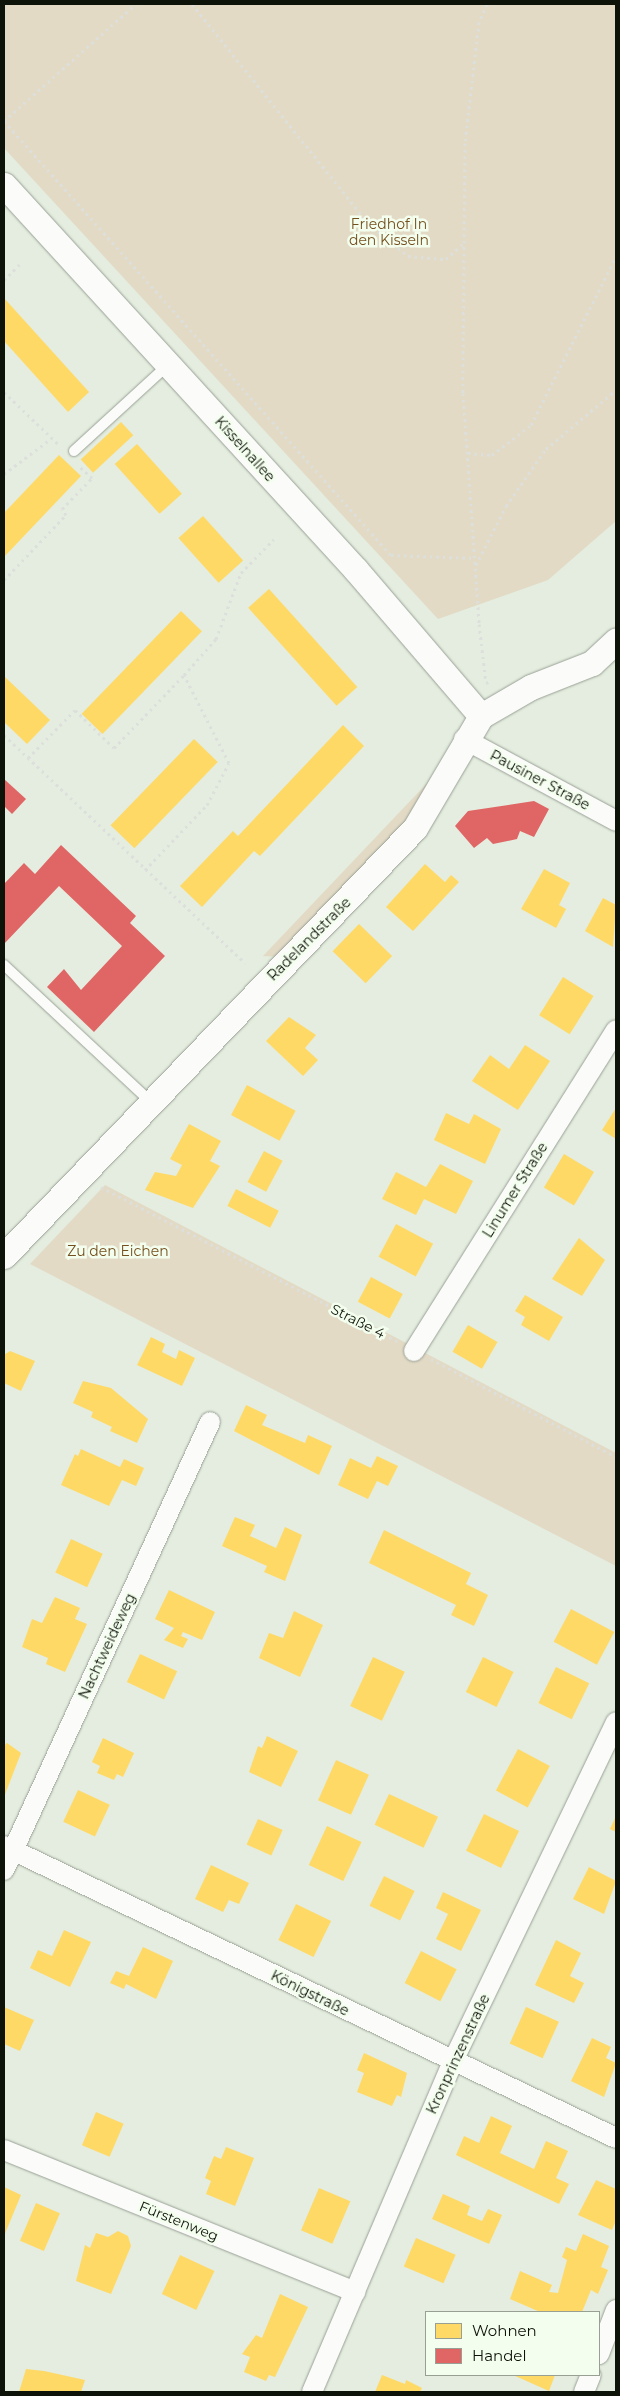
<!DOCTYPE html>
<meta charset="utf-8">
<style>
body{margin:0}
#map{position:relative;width:620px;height:2396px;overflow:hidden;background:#e4eddf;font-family:Montserrat,sans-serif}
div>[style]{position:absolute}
.green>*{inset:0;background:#e2dac5}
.homes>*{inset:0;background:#ffd966;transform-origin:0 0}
.shops>*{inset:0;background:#e06666}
.path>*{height:3px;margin-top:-1.5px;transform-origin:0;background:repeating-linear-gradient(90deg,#dcdfdb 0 2.5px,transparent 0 6.5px)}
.roads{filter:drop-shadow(0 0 1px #99a095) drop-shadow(0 0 1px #99a095)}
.service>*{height:10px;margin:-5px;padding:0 5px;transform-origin:5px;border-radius:5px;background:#fbfcfa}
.minor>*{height:20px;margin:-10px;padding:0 10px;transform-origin:10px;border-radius:10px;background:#fbfcfa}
.tertiary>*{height:25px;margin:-12.5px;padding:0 12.5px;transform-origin:12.5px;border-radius:12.5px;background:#fbfcfa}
span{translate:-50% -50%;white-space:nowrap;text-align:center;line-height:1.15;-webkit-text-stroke:5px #f4feee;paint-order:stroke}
.park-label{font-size:14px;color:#744f1e}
.street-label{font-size:14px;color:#0e130a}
.frame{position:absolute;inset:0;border:5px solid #0e130a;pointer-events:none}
.legend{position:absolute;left:425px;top:2311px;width:175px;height:65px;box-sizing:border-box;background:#f4feee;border:1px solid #98a093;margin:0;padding:6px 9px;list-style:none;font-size:15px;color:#0e130a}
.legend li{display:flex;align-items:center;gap:10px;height:25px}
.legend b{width:25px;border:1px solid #98a093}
</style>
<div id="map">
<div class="green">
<i style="clip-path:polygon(4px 4px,616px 4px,616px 521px,548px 580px,438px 619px,4px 148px)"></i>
<i style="clip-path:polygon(431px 779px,407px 823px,279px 957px,263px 956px)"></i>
<i style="clip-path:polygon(105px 1185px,616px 1453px,616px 1566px,30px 1264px)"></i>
</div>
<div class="homes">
<i style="clip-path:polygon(4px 298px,89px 392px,68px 412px,4px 341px)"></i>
<i style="left:121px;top:422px;width:18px;height:55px;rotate:47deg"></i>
<i style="left:137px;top:444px;width:67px;height:30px;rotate:48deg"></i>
<i style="clip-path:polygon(59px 455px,81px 476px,4px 557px,4px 513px)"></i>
<i style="left:203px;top:516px;width:60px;height:33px;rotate:48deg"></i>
<i style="left:269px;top:589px;width:132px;height:28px;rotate:48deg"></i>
<i style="left:181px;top:611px;width:29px;height:143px;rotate:44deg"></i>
<i style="clip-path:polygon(4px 676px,50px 720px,27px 744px,4px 722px)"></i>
<i style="clip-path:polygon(343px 725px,364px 746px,260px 856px,254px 851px,202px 907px,180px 886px,233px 831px,238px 836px)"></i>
<i style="left:194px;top:739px;width:33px;height:120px;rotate:44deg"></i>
<i style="clip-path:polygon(425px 864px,445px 882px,451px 875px,459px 882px,413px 931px,386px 907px)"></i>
<i style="clip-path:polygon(544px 869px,570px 883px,559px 905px,566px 909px,556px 928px,521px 909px)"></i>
<i style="clip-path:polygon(603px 898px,616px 905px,613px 947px,585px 931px)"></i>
<i style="left:359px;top:924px;width:46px;height:38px;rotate:44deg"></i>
<i style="left:563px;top:977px;width:36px;height:45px;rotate:32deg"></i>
<i style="clip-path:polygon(289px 1017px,316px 1035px,305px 1048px,318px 1060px,303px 1076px,266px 1041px)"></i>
<i style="clip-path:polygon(525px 1045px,550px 1061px,518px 1110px,472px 1081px,490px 1055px,509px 1069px)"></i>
<i style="left:247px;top:1085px;width:55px;height:34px;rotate:28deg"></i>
<i style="clip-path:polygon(616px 1108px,616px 1139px,602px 1130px)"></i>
<i style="clip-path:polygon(446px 1113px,469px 1124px,474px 1114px,501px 1129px,485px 1164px,434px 1140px)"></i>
<i style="clip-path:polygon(189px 1124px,221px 1141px,210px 1161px,220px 1166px,193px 1208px,145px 1190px,155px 1172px,176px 1176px,182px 1165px,170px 1159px)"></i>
<i style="left:264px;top:1151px;width:21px;height:35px;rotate:28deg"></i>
<i style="left:564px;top:1154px;width:35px;height:39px;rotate:31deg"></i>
<i style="clip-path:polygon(440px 1164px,473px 1181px,456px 1214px,424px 1199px,416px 1215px,382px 1199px,396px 1172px,426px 1187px)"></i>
<i style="left:236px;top:1189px;width:48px;height:19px;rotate:27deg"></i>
<i style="left:396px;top:1224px;width:42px;height:37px;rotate:28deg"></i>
<i style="clip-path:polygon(579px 1238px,605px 1260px,582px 1296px,552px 1279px)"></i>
<i style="left:371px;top:1277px;width:36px;height:28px;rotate:28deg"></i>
<i style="clip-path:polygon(525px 1295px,563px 1317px,549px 1341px,521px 1325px,525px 1317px,515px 1311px)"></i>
<i style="left:468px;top:1325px;width:34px;height:31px;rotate:30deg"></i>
<i style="clip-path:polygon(151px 1337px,165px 1344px,162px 1352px,176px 1359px,179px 1350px,195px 1358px,182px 1386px,137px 1365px)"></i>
<i style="clip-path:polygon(10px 1351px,35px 1361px,21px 1391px,4px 1383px,4px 1355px)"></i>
<i style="clip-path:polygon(83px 1381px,111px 1388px,148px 1419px,137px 1443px,110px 1431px,112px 1427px,91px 1417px,93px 1412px,73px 1403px)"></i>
<i style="clip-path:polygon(246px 1405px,267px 1415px,262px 1425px,305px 1443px,308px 1435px,332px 1446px,319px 1475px,234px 1431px)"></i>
<i style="clip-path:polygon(81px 1449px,120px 1467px,124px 1459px,144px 1468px,136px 1486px,122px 1480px,109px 1506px,61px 1485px,75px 1454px,78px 1456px)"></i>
<i style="clip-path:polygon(377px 1456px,398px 1466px,388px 1486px,377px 1481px,368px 1499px,338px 1485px,350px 1458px,371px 1468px)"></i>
<i style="clip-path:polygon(235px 1517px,255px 1525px,250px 1536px,276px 1548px,285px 1527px,302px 1535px,285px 1581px,264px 1572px,267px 1566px,222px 1546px)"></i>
<i style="clip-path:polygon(384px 1530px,471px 1573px,466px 1584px,488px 1595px,474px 1626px,451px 1615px,456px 1605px,369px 1563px)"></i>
<i style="left:71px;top:1539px;width:35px;height:37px;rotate:25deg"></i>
<i style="clip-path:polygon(169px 1590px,215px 1612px,202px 1640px,183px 1632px,181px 1636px,188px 1639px,183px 1648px,164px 1640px,174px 1628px,155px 1619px)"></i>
<i style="clip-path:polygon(55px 1597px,80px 1608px,75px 1619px,87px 1624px,65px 1672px,46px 1664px,48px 1658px,22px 1647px,32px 1619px,42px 1623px)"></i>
<i style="left:571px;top:1609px;width:49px;height:37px;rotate:28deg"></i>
<i style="clip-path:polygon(294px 1611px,323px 1625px,300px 1677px,259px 1658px,269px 1633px,283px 1638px)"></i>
<i style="left:140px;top:1654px;width:41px;height:31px;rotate:25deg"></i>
<i style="left:373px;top:1657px;width:35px;height:54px;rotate:25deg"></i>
<i style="left:483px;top:1657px;width:34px;height:39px;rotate:26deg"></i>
<i style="left:556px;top:1667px;width:37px;height:40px;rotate:26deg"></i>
<i style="clip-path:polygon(267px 1736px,298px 1751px,281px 1787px,249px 1772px,258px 1746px,262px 1748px)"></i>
<i style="clip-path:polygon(103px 1738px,134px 1753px,123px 1777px,117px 1774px,114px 1780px,97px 1773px,100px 1766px,92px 1762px)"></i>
<i style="clip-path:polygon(7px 1743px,21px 1753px,4px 1797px,4px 1746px)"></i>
<i style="left:518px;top:1749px;width:36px;height:47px;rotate:28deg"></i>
<i style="left:336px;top:1760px;width:36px;height:44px;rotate:24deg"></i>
<i style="left:78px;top:1790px;width:35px;height:35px;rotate:25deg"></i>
<i style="left:389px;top:1794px;width:54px;height:34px;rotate:25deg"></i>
<i style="left:484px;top:1814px;width:39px;height:41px;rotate:26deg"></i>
<i style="clip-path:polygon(616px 1816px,616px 1832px,610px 1829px)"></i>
<i style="left:258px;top:1819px;width:27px;height:28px;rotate:24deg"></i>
<i style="left:327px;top:1826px;width:38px;height:43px;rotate:25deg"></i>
<i style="clip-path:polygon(211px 1865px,249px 1883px,239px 1904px,229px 1900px,223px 1912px,195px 1899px)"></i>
<i style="clip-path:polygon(589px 1867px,616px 1881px,604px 1914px,573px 1899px)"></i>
<i style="left:384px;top:1876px;width:34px;height:33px;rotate:26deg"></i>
<i style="clip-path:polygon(443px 1892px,481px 1910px,461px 1951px,436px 1939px,448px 1914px,436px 1908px)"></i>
<i style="left:296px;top:1904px;width:39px;height:40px;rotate:26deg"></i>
<i style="clip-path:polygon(64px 1930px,91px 1942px,70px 1987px,30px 1968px,38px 1950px,52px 1956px)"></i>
<i style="clip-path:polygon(556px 1940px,581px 1953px,570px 1976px,584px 1983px,574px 2003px,535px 1985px)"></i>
<i style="clip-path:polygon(143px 1947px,173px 1961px,156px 1999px,126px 1984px,124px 1989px,110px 1983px,116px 1971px,129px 1976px)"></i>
<i style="left:421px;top:1951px;width:40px;height:36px;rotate:27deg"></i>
<i style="clip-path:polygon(4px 2007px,34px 2020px,20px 2051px,4px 2044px)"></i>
<i style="left:526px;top:2007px;width:36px;height:40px;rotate:24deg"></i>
<i style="clip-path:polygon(592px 2038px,611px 2047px,606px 2058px,616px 2063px,604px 2097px,571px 2081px)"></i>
<i style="clip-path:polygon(364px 2053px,407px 2073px,401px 2097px,397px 2095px,392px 2106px,357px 2092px,364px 2073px,357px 2070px)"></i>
<i style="left:96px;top:2112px;width:30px;height:36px;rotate:23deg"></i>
<i style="clip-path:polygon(491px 2116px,512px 2126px,500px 2153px,534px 2169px,546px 2141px,568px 2151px,556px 2178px,569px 2184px,559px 2204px,456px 2155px,464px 2136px,479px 2143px)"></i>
<i style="clip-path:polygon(226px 2147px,254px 2158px,235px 2206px,206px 2194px,211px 2181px,205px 2178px,214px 2156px,221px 2159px)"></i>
<i style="clip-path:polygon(596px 2180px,616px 2189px,616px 2220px,612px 2230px,578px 2215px)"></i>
<i style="clip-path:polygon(4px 2187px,21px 2195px,4px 2236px)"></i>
<i style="left:319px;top:2188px;width:34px;height:46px;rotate:23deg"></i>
<i style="clip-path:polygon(443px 2194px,470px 2206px,467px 2215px,482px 2221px,488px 2209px,502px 2215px,489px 2244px,432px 2219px)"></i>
<i style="left:36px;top:2203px;width:26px;height:41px;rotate:23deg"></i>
<i style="clip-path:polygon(118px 2231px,128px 2236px,131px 2246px,111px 2294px,76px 2281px,85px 2245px,90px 2248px,96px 2233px,108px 2237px)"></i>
<i style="clip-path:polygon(583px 2234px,609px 2246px,601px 2267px,608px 2270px,598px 2294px,591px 2290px,582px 2312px,540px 2312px,510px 2299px,520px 2271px,552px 2285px,549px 2292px,558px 2293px,567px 2260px,562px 2257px,566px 2247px,576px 2251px)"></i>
<i style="left:416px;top:2238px;width:43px;height:31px;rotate:23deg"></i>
<i style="left:180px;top:2255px;width:38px;height:43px;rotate:25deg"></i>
<i style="clip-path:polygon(280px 2294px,308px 2307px,275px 2377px,269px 2375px,266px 2381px,244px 2372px,250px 2357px,242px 2354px,256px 2335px,262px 2338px)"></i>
<i style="clip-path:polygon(26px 2369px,44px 2371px,85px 2380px,81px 2392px,19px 2392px)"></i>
<i style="clip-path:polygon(382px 2375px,405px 2384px,406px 2380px,422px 2388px,420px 2392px,375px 2392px)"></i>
<i style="clip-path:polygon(513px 2375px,555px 2375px,549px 2391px)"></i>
</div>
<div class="shops">
<i style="clip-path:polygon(4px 779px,26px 799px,12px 814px,4px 806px)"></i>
<i style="clip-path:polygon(534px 801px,549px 809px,534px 837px,520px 831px,517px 839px,493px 844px,487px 838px,474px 848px,455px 826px,468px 811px)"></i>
<i style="clip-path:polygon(61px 845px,136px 916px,130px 923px,165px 956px,94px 1032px,47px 987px,64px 969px,81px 990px,122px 946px,59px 886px,4px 944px,4px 884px,24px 863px,35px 874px)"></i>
</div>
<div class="path">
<i style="left:192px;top:4px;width:281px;rotate:51.2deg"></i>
<i style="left:368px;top:223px;width:52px;rotate:39.5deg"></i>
<i style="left:408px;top:256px;width:38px;rotate:5deg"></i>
<i style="left:446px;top:259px;width:24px;rotate:-42deg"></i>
<i style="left:487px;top:4px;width:20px;rotate:114deg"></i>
<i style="left:479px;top:22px;width:122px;rotate:96.6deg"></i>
<i style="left:465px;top:143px;width:250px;rotate:90.5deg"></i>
<i style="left:463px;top:393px;width:232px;rotate:86deg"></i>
<i style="left:479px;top:624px;width:59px;rotate:83.2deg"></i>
<i style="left:486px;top:683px;width:5px;rotate:-22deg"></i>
<i style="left:4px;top:121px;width:581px;rotate:48.28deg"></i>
<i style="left:391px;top:555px;width:84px;rotate:2deg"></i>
<i style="left:4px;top:121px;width:176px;rotate:-41.6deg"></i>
<i style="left:4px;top:280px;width:24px;rotate:-45deg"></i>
<i style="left:4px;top:392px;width:76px;rotate:43.9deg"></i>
<i style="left:468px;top:453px;width:24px;rotate:5deg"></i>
<i style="left:492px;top:455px;width:49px;rotate:-37.6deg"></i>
<i style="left:531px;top:425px;width:188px;rotate:-63.2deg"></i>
<i style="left:4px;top:474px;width:60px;rotate:-36.9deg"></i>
<i style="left:476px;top:565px;width:66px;rotate:-63deg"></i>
<i style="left:506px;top:506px;width:70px;rotate:-54.9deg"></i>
<i style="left:546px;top:449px;width:92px;rotate:-40.1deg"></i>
<i style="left:4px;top:580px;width:90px;rotate:-46.4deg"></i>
<i style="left:66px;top:515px;width:7px;rotate:-124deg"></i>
<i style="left:62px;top:509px;width:43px;rotate:-45.9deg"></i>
<i style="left:92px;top:478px;width:18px;rotate:-137deg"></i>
<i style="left:4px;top:735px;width:332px;rotate:43.4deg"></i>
<i style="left:28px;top:758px;width:67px;rotate:-45.6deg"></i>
<i style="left:75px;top:710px;width:54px;rotate:44.3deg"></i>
<i style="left:114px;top:748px;width:101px;rotate:-46.2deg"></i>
<i style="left:145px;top:870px;width:90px;rotate:-46.4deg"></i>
<i style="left:207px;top:805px;width:47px;rotate:-62.4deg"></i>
<i style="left:229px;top:763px;width:99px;rotate:-117.1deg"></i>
<i style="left:184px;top:675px;width:48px;rotate:-48.4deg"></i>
<i style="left:216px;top:639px;width:71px;rotate:-69.3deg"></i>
<i style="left:241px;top:573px;width:47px;rotate:-45.9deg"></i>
<i style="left:101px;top:1187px;width:334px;rotate:27.5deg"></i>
<i style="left:431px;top:1359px;width:209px;rotate:27.9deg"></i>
</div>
<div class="roads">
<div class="service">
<i style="left:74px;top:451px;width:127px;rotate:-42.5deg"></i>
<i style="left:4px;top:965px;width:201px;rotate:43deg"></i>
</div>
<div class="minor">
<i style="left:464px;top:739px;width:173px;rotate:28.3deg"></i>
<i style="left:414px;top:1351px;width:379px;rotate:-57.8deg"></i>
<i style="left:4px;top:1846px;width:678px;rotate:25.51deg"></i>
<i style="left:4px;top:1870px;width:493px;rotate:-65.3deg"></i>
<i style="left:4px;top:2150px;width:379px;rotate:22deg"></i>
<i style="left:599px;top:2354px;width:47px;rotate:-68.9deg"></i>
<i style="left:312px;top:2392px;width:360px;rotate:-66.9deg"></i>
<i style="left:453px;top:2061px;width:376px;rotate:-64.3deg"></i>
<i style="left:584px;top:2392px;width:18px;rotate:-68deg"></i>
</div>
<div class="tertiary">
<i style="left:4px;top:185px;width:522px;rotate:47.56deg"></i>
<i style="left:356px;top:570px;width:192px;rotate:49.4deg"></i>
<i style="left:4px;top:1256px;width:593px;rotate:-46.16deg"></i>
<i style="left:415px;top:828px;width:130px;rotate:-59.5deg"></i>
<i style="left:481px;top:716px;width:58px;rotate:-30.1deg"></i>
<i style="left:531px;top:687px;width:66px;rotate:-21.5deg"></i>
<i style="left:592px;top:663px;width:33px;rotate:-43deg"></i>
</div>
</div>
<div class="park-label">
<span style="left:389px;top:232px">Friedhof In<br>den Kisseln</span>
<span style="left:118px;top:1251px">Zu den Eichen</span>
</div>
<div class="street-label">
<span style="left:245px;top:449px;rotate:48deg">Kisselnallee</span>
<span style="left:540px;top:780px;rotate:28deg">Pausiner Straße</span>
<span style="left:309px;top:939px;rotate:-45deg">Radelandstraße</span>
<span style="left:515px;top:1190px;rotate:-58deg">Linumer Straße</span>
<span style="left:358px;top:1321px;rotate:27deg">Straße 4</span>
<span style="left:107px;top:1646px;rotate:-65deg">Nachtweideweg</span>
<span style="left:310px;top:1993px;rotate:26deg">Königstraße</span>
<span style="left:458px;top:2054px;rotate:-65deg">Kronprinzenstraße</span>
<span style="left:179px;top:2221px;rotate:22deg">Fürstenweg</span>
</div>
<div class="frame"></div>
<ul class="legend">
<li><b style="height:14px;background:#ffd966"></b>Wohnen</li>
<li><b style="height:14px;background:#e06666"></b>Handel</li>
</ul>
</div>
